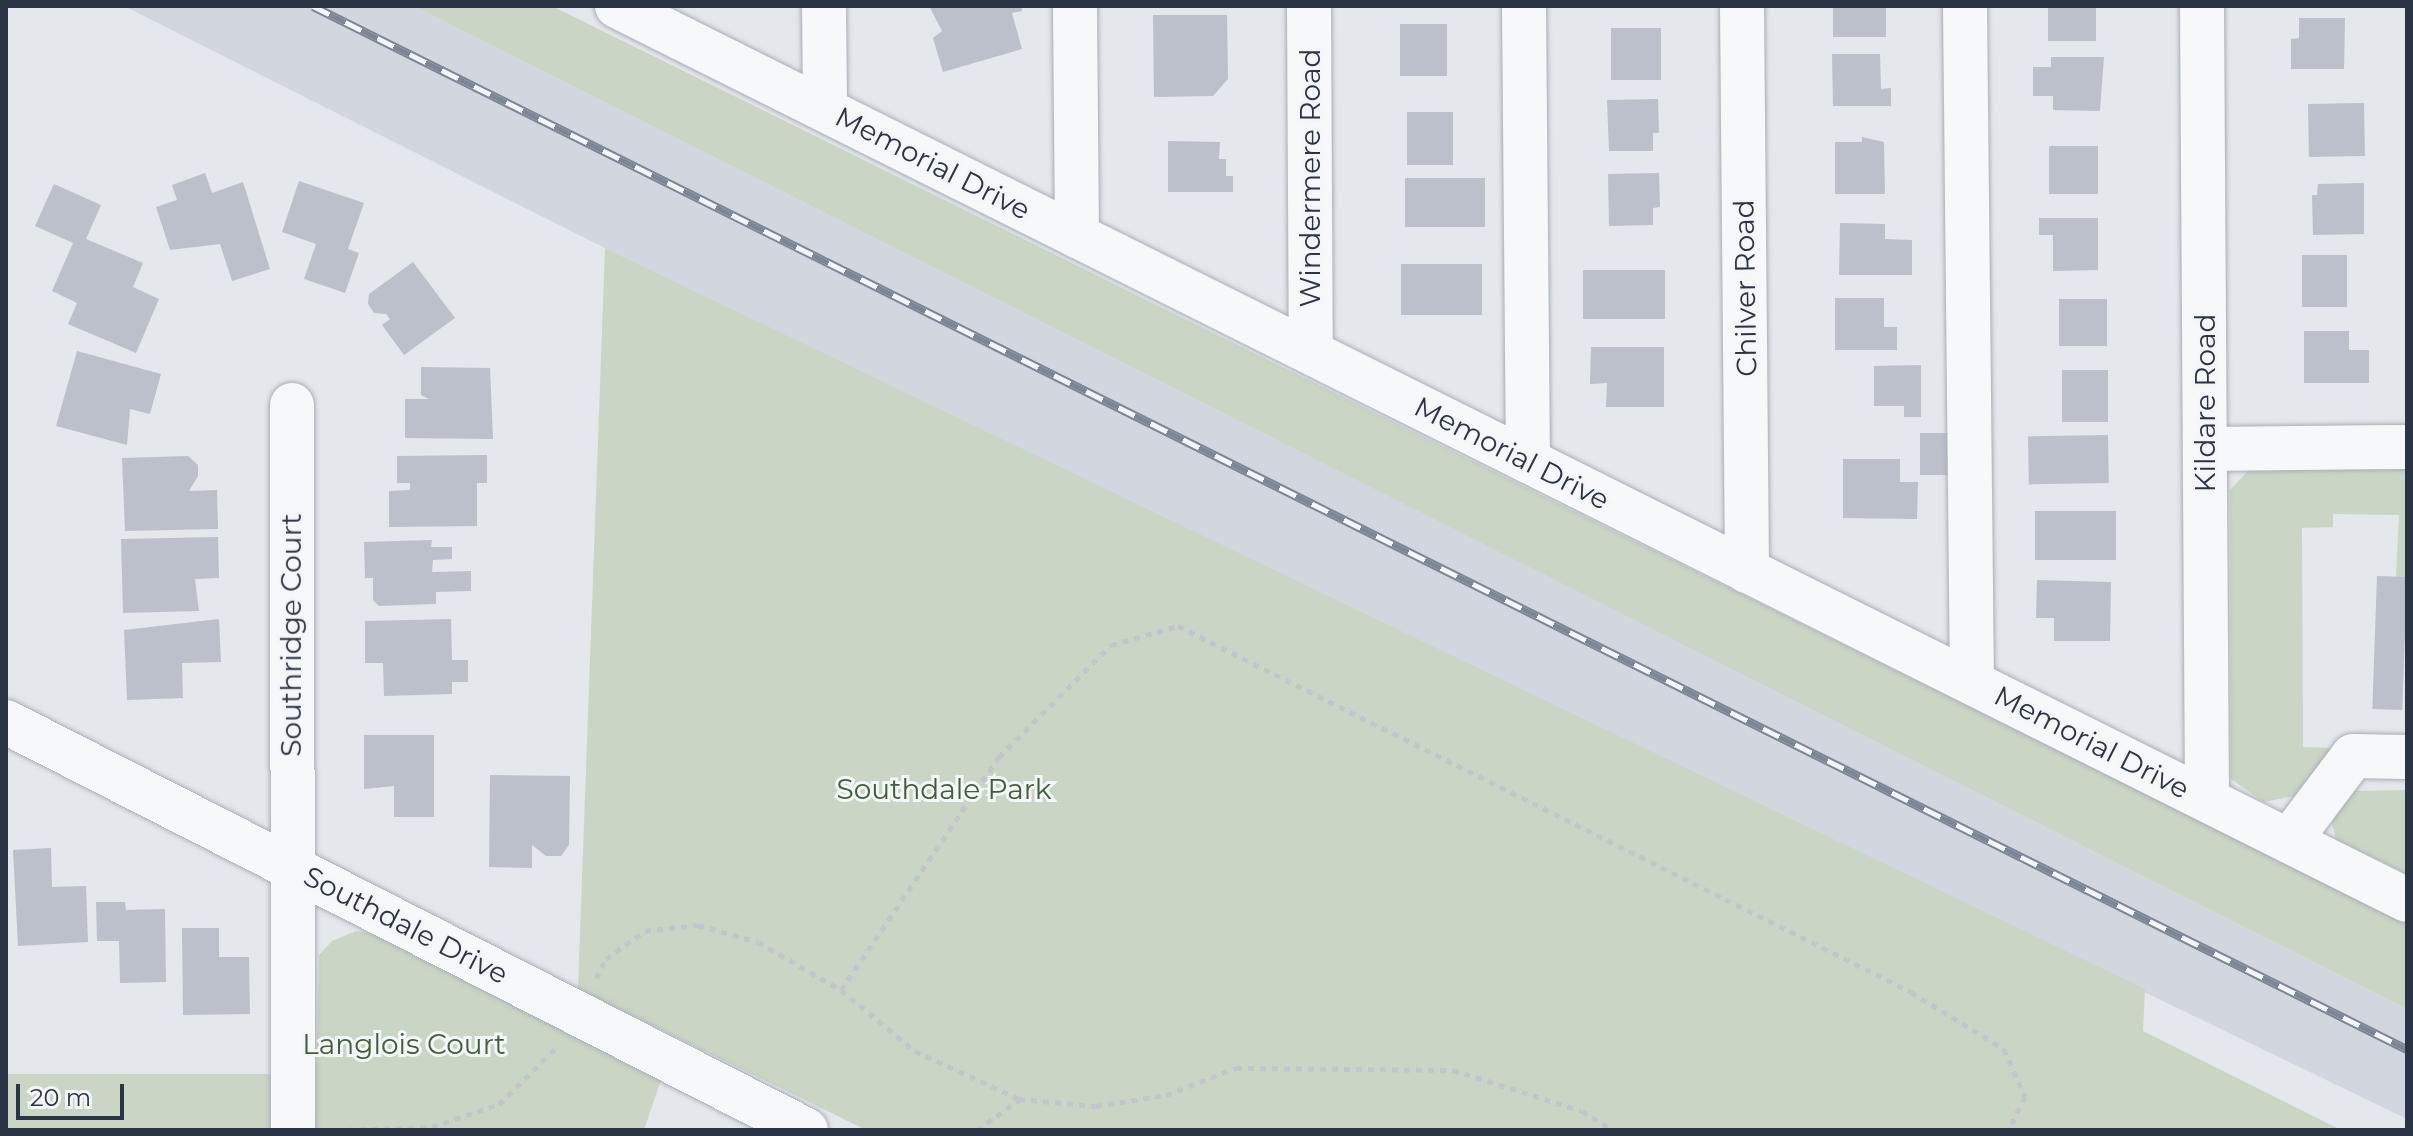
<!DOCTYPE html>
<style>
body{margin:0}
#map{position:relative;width:2413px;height:1136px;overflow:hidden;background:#e4e7ec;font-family:Montserrat,sans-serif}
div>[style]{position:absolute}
.built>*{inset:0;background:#d2d6de}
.green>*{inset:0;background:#c9d6c5;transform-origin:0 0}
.building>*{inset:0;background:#bbc0ca;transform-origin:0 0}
.path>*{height:5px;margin-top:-2.5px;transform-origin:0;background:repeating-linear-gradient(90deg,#c2c5cb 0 6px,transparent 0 12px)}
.roads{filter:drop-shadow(0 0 2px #a9aeb7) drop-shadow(0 0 2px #a9aeb7)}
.minor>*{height:44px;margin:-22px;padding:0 22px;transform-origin:22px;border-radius:22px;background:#f7f8fa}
.rail>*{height:9px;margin-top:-4.5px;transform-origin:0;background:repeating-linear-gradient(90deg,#f4f6f9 0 18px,#7d8696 0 36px);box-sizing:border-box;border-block:2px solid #7d8696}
span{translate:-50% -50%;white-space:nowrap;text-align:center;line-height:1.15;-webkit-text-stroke:6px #f4f6f9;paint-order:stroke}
.street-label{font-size:28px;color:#2b3445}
.park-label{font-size:28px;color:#3f6138}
.frame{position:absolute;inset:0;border:8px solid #2b3445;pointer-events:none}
.scale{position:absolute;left:16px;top:1084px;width:108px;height:36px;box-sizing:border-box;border:4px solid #2b3445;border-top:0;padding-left:10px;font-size:24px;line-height:28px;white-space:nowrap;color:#2b3445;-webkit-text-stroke:6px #f4f6f9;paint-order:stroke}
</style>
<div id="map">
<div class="built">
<i style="clip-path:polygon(124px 6px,414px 6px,2407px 1009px,2407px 1119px,605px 248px)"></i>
</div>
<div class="green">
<i style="clip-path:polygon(414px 6px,552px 6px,2407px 923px,2407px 1009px)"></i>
<i style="clip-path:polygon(605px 248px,2145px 989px,2143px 1031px,2341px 1130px,866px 1130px,578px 989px)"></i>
<i style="clip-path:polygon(2407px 469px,2407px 577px,2396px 577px,2399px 515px,2333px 514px,2333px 527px,2302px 528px,2303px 747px,2330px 748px,2320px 779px,2300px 795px,2264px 802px,2231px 779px,2230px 490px,2249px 470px)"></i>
<i style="clip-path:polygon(2407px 790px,2407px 874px,2336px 839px,2332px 824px,2337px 805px,2350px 791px)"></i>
<i style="clip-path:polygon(356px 931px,384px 936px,662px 1077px,644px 1130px,315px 1130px,319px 955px,332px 941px)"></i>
<i style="left:6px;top:1074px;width:268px;height:56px"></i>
</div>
<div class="building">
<i style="clip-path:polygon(929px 6px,1021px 6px,1022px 11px,1012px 13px,1022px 49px,943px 72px,933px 38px,942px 31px)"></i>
<i style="left:1833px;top:6px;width:53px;height:31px"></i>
<i style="left:2048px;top:6px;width:48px;height:35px"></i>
<i style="clip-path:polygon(1153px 15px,1227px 15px,1228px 79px,1213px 96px,1154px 97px)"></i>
<i style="clip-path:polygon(2299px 18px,2345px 18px,2344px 69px,2291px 69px,2291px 39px,2299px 38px)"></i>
<i style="left:1400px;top:24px;width:47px;height:52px"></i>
<i style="left:1661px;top:28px;width:52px;height:50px;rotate:90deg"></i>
<i style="clip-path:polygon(1832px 54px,1880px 54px,1881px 89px,1891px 88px,1891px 106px,1833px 106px)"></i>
<i style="clip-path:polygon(2051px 57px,2104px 57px,2100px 111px,2053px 110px,2053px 96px,2033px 96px,2033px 67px,2051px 67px)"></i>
<i style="clip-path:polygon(1658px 99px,1659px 133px,1653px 133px,1653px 151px,1609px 151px,1607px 100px)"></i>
<i style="left:2364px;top:103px;width:53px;height:56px;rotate:89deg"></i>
<i style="left:1407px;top:112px;width:46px;height:53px"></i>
<i style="clip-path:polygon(1862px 137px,1884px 142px,1885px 194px,1835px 194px,1835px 142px,1862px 142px)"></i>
<i style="clip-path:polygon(1168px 141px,1220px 142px,1219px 159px,1226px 159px,1226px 176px,1233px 176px,1233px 192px,1168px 192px)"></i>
<i style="left:2049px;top:146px;width:49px;height:48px"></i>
<i style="clip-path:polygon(205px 173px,212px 193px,243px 182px,270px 269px,232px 281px,220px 244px,170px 250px,156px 207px,177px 200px,172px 185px)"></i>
<i style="clip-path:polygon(1659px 173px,1660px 207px,1653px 208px,1653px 225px,1609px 226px,1608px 174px)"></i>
<i style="left:1405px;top:178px;width:80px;height:49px"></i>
<i style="clip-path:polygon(299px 181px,364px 203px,348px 249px,359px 253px,345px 293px,304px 279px,316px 244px,282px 232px)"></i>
<i style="clip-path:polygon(2364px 183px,2364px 234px,2313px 235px,2312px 195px,2317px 195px,2318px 184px)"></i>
<i style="clip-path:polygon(54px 184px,101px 205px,86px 239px,143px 263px,133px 287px,159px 299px,136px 353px,68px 324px,77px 303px,52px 291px,73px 243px,35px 226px)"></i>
<i style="clip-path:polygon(2039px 218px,2098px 218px,2098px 270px,2053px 271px,2053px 235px,2039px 235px)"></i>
<i style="clip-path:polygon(1840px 223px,1885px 224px,1885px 239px,1912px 240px,1912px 275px,1839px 275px)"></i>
<i style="left:2302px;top:255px;width:45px;height:52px"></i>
<i style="clip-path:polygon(413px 262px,455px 318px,404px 355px,382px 325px,390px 319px,386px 314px,374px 313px,368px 304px,369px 294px)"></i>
<i style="left:1482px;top:264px;width:51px;height:81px;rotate:90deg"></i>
<i style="left:1665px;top:270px;width:49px;height:82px;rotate:90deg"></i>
<i style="clip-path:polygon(1835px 298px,1884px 298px,1884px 327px,1897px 327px,1897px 350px,1835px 350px)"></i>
<i style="left:2059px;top:299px;width:48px;height:47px"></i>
<i style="clip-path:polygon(2304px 331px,2349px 331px,2349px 350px,2369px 350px,2369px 383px,2304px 383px)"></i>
<i style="clip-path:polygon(1591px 347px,1664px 347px,1664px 407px,1606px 407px,1607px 383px,1590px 384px)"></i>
<i style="clip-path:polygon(77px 351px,161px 374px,150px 414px,130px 409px,127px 445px,56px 426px)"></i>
<i style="clip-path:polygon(1921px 365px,1921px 417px,1904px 417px,1904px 406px,1874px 406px,1874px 366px)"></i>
<i style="clip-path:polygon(421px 367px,490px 368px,493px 439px,405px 438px,405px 399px,429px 399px,421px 395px)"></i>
<i style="left:2108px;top:370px;width:52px;height:46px;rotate:90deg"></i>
<i style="left:1920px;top:433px;width:40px;height:42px"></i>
<i style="left:2108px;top:435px;width:48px;height:80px;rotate:89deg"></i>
<i style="clip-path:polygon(487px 455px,487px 483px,477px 483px,477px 526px,389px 527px,389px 491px,410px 490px,410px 483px,397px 483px,397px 456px)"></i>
<i style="clip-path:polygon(188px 456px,198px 465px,198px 476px,189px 491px,217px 490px,218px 529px,125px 531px,122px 458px)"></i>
<i style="clip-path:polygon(1843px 459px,1900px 459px,1900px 482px,1918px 482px,1917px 519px,1843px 518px)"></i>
<i style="left:2116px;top:511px;width:49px;height:81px;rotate:90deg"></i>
<i style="clip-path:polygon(218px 537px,219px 578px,195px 579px,199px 611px,123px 613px,121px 539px)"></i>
<i style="clip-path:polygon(432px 540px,431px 547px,452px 547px,452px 559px,433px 560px,432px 572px,471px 571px,471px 591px,436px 592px,436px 604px,379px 606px,373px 600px,373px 578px,365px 578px,364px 542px)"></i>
<i style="left:2377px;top:576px;width:30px;height:133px;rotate:2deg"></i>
<i style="clip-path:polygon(2037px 580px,2111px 582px,2110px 641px,2054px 641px,2054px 618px,2036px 618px)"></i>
<i style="clip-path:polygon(219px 619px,221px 662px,182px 663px,183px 698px,127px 700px,124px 630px)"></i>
<i style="clip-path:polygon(451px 619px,452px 660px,468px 660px,468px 682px,452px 682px,452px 694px,384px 696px,383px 663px,365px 663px,365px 621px)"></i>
<i style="clip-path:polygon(364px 735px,434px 735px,434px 817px,394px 817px,394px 786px,364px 789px)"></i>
<i style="clip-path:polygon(490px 775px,570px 776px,569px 845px,561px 856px,546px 856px,532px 845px,532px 868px,489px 867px)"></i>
<i style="clip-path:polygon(51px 848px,52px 887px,86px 886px,88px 942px,18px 946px,13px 850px)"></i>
<i style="clip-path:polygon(96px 902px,125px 902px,126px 910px,165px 909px,166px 982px,120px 983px,119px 941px,97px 941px)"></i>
<i style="clip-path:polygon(182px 928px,219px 928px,219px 957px,249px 957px,250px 1014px,183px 1015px)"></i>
</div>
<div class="path">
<i style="left:596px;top:978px;width:21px;rotate:-62deg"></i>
<i style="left:606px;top:959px;width:48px;rotate:-35.7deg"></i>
<i style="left:645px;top:931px;width:53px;rotate:-6.5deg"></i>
<i style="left:698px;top:925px;width:62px;rotate:15.8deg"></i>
<i style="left:758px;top:942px;width:96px;rotate:30deg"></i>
<i style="left:841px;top:990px;width:96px;rotate:39.5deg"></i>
<i style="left:915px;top:1051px;width:115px;rotate:24.8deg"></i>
<i style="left:1019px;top:1099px;width:77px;rotate:5.2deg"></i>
<i style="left:1096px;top:1106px;width:71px;rotate:-8.9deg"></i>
<i style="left:1166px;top:1095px;width:75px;rotate:-21.1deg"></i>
<i style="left:1236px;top:1068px;width:217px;rotate:0.5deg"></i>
<i style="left:1453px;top:1070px;width:135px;rotate:17.6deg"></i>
<i style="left:1582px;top:1111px;width:36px;rotate:32deg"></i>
<i style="left:841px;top:990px;width:282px;rotate:-55.9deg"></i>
<i style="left:999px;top:757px;width:158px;rotate:-45deg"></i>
<i style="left:1111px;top:645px;width:70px;rotate:-15.8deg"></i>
<i style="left:1178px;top:626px;width:819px;rotate:26.53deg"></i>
<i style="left:1911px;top:992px;width:109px;rotate:31.5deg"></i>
<i style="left:2004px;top:1049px;width:52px;rotate:66.4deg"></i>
<i style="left:2025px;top:1097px;width:37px;rotate:117deg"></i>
<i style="left:178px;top:1130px;width:29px"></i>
<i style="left:336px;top:1130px;width:96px;rotate:-1.8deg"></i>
<i style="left:432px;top:1127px;width:71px;rotate:-18.9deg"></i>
<i style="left:499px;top:1104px;width:83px;rotate:-44.5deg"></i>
<i style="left:977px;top:1130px;width:52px;rotate:-35.5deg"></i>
</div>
<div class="roads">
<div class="minor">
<i style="left:617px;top:6px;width:2001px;rotate:26.54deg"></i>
<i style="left:824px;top:6px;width:102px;rotate:89.4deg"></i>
<i style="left:1075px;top:6px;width:230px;rotate:89.5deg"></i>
<i style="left:1309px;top:6px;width:345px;rotate:89.7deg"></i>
<i style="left:1524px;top:6px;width:455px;rotate:89.5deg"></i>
<i style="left:1742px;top:6px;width:565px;rotate:89.49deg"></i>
<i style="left:1965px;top:6px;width:676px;rotate:89.41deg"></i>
<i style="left:2202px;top:6px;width:794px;rotate:89.64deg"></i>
<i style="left:292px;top:405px;width:725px;rotate:89.92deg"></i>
<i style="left:2206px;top:449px;width:201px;rotate:-0.6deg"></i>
<i style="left:6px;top:722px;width:898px;rotate:27.02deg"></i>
<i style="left:2289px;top:841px;width:106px;rotate:-53deg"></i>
<i style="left:2353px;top:756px;width:54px;rotate:1.1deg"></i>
</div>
</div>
<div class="rail">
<i style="left:313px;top:6px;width:2339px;rotate:26.48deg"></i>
</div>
<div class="street-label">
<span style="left:933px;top:163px;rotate:27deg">Memorial Drive</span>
<span style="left:1310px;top:178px;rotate:-90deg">Windermere Road</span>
<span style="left:1745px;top:288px;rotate:-91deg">Chilver Road</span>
<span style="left:2205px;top:403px;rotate:-90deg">Kildare Road</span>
<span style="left:1512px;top:453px;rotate:27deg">Memorial Drive</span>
<span style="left:291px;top:635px;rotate:-90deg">Southridge Court</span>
<span style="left:2092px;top:742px;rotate:27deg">Memorial Drive</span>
<span style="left:406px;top:925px;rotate:27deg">Southdale Drive</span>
</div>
<div class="park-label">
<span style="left:944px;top:789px">Southdale Park</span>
<span style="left:404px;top:1044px">Langlois Court</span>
</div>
<div class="frame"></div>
<div class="scale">20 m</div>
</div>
